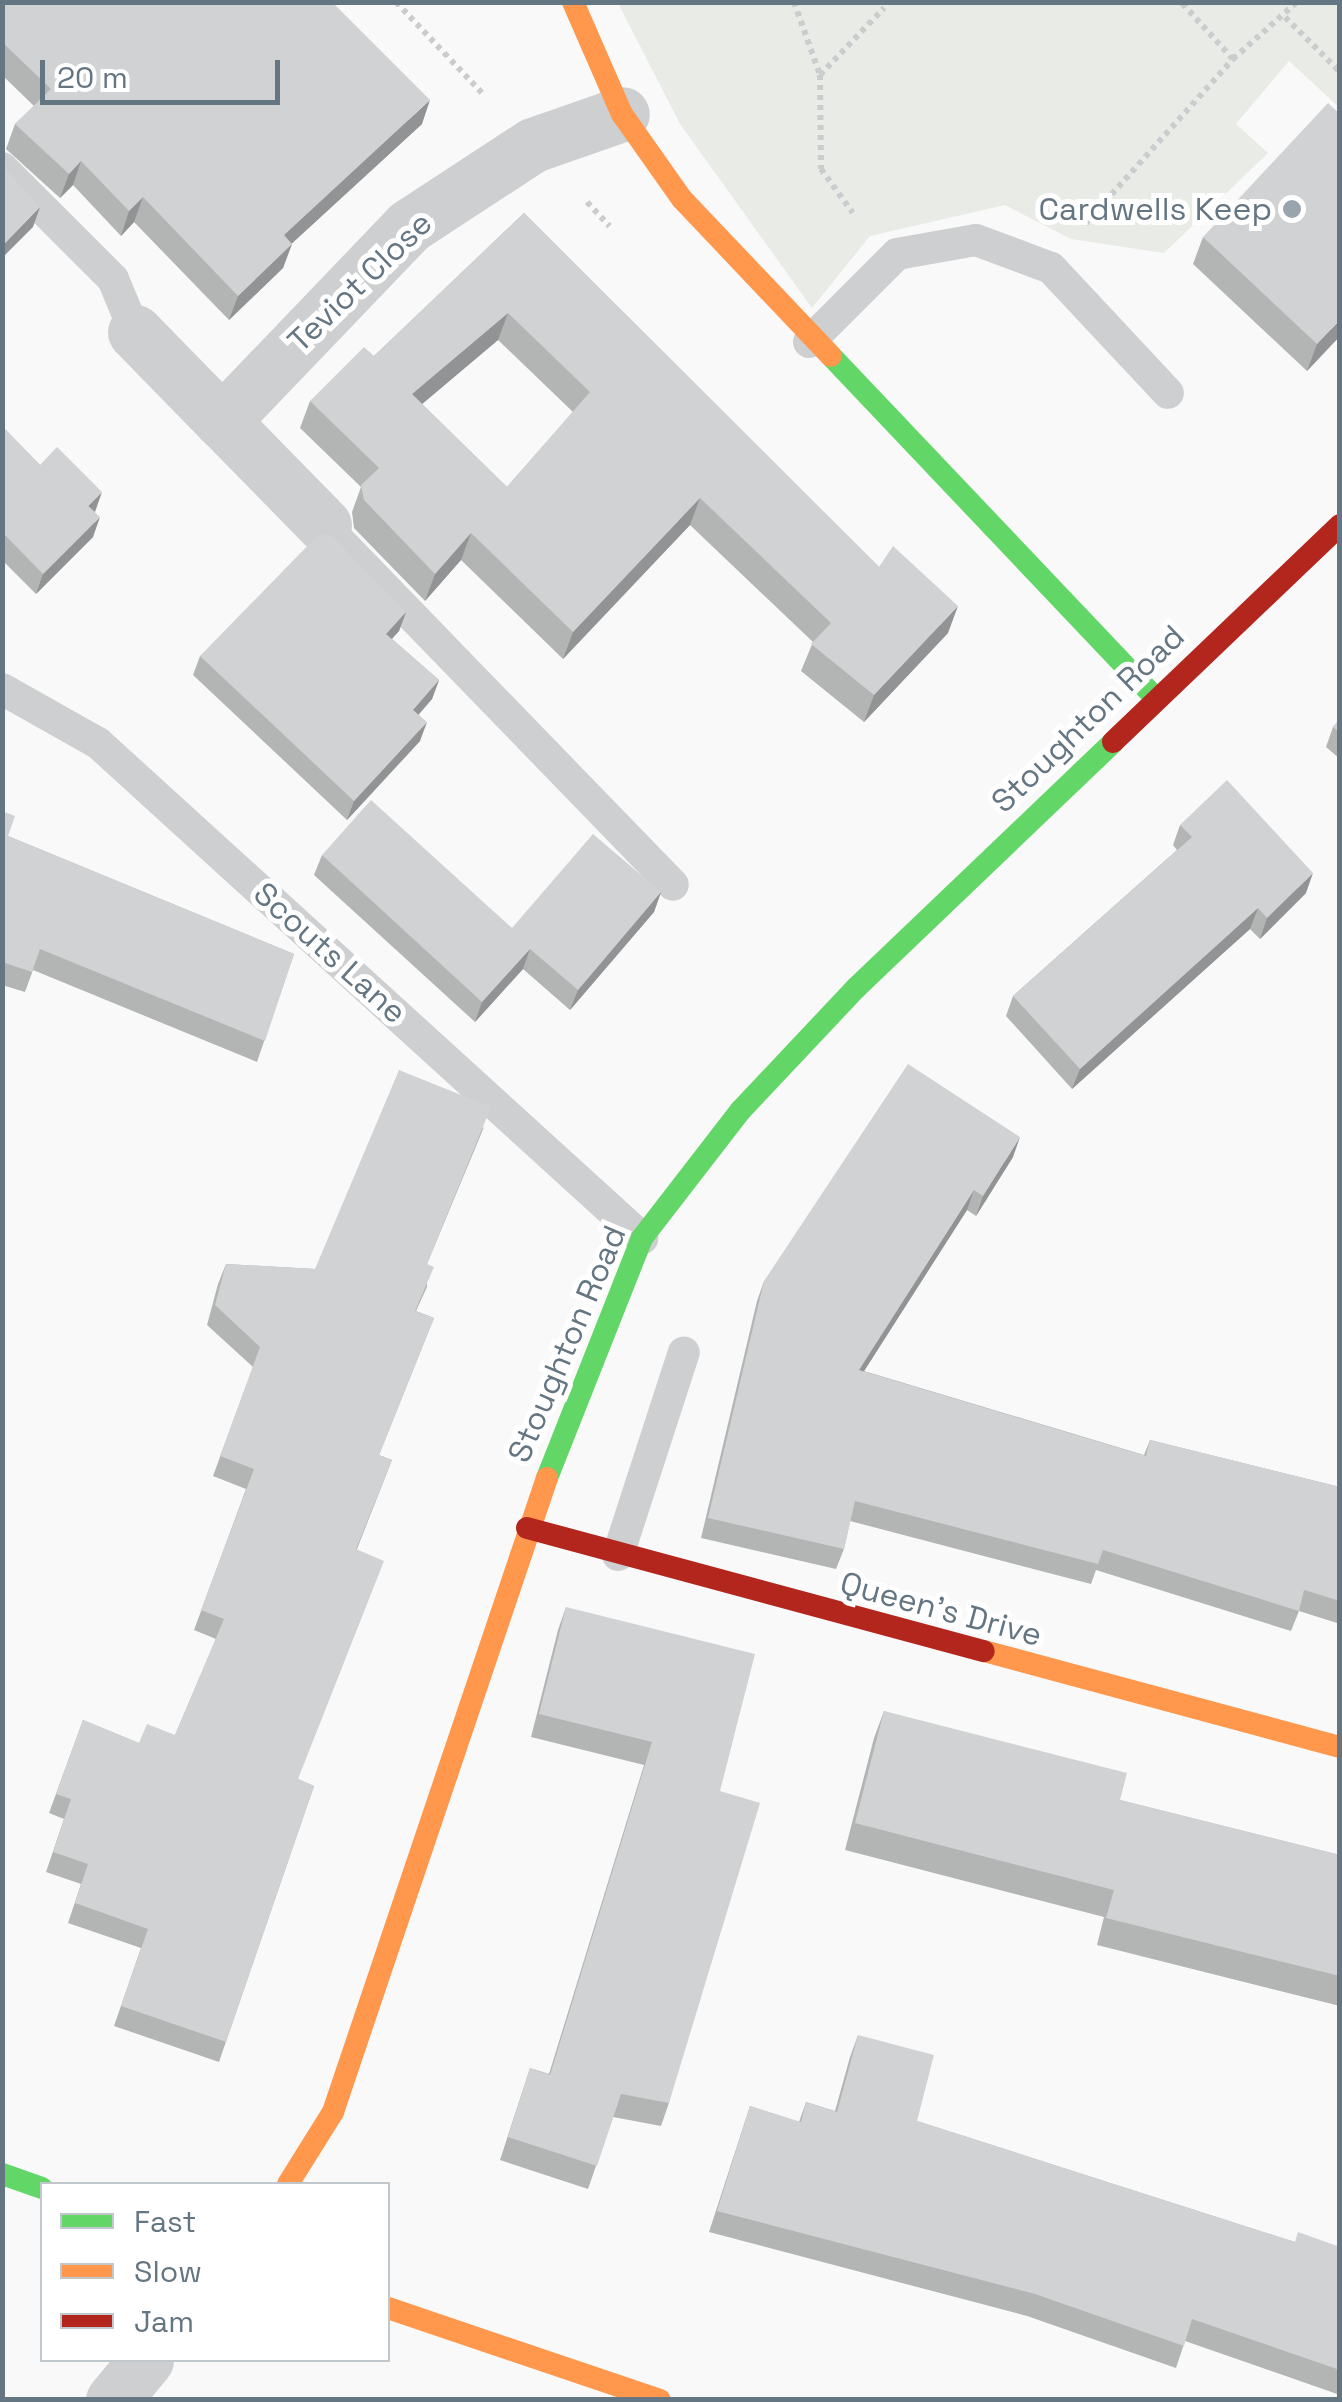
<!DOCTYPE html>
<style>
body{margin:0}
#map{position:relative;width:1342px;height:2402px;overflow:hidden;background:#f9f9f9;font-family:"Space Grotesk",sans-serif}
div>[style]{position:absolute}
.green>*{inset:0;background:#e8ebe6}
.path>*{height:6px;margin-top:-3px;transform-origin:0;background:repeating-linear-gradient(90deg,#cbcccd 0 5px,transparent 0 10px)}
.lane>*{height:32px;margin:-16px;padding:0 16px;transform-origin:16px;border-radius:16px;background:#cecfd0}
.street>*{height:55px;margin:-27.5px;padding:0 27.5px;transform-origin:27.5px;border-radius:27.5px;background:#cecfd0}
.fast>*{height:22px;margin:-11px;padding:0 11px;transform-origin:11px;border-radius:11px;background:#63d668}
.slow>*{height:22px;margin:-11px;padding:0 11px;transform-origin:11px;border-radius:11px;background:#ff974d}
.jam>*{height:22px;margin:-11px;padding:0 11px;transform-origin:11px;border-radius:11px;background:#b3261e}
.wall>*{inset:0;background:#b3b5b5}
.shaded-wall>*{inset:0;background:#929394}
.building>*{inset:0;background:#d0d2d3}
.dots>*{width:28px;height:28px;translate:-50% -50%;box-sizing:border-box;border:5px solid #fff;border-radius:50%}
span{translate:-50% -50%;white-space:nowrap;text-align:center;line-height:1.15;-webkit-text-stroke:10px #fff;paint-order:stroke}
.poi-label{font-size:32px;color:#657683}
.right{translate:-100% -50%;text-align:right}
.street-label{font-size:32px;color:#657683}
.frame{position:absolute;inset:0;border:5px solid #657683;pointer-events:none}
.legend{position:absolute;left:40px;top:2182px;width:350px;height:180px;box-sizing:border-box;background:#fff;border:2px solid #c1c8cd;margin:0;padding:12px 18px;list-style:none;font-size:30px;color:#657683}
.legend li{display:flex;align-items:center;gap:20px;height:50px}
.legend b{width:50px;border:2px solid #c1c8cd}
.scale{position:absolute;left:40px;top:60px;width:240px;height:45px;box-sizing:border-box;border:5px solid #657683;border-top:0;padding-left:12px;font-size:30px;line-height:35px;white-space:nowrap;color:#657683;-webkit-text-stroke:8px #fff;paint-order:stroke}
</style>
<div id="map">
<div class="green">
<i style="clip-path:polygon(618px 3px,1339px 3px,1339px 107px,1289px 61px,1236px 124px,1268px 153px,1164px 253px,1071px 239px,1005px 205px,870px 236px,812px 308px,680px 124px)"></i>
</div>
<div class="path">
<i style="left:396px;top:2px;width:129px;rotate:46.6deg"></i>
<i style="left:794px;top:2px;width:77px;rotate:70.4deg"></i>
<i style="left:820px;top:75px;width:94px;rotate:89.4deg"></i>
<i style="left:821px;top:169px;width:54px;rotate:54deg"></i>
<i style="left:867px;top:2px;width:38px"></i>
<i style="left:1285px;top:17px;width:78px;rotate:45deg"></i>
<i style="left:1233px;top:59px;width:86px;rotate:-41.7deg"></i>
<i style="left:820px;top:75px;width:93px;rotate:-46.3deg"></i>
<i style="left:587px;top:202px;width:33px;rotate:47deg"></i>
<i style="left:1085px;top:224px;width:222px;rotate:-48.1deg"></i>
<i style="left:1233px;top:59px;width:77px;rotate:-132.4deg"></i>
</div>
<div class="lane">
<i style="left:2px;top:168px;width:157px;rotate:45deg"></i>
<i style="left:113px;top:279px;width:57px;rotate:67.5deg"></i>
<i style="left:809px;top:342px;width:124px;rotate:-45deg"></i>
<i style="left:897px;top:254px;width:80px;rotate:-10deg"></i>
<i style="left:976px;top:240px;width:80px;rotate:20.5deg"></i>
<i style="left:1051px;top:268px;width:171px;rotate:46.9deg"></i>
<i style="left:324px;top:525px;width:501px;rotate:45.89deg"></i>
<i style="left:2px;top:689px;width:110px;rotate:29.4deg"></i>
<i style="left:98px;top:743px;width:736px;rotate:42.3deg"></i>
<i style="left:618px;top:1555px;width:213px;rotate:-72deg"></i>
</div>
<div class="street">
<i style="left:135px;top:332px;width:124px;rotate:45.7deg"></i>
<i style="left:324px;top:525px;width:146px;rotate:-134.4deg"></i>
<i style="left:222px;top:421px;width:270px;rotate:-46.2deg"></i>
<i style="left:409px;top:226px;width:148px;rotate:-33.2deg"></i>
<i style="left:533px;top:145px;width:94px;rotate:-19.2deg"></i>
<i style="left:113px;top:2400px;width:52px;rotate:-50.5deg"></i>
</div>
<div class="fast">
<i style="left:831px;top:356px;width:473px;rotate:46.5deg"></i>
<i style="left:547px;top:1478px;width:258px;rotate:-68.4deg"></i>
<i style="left:642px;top:1238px;width:162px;rotate:-52.3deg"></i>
<i style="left:741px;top:1110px;width:168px;rotate:-46.7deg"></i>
<i style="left:856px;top:988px;width:356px;rotate:-43.7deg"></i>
<i style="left:2px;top:2174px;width:42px;rotate:19.3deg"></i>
</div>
<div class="slow">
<i style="left:573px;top:2px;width:122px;rotate:66.4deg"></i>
<i style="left:622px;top:114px;width:104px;rotate:54.8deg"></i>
<i style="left:682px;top:199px;width:216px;rotate:46.5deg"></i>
<i style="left:984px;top:1651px;width:369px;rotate:15.1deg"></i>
<i style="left:288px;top:2184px;width:85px;rotate:-58deg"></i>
<i style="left:333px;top:2112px;width:669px;rotate:-71.35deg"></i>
<i style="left:388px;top:2308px;width:287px;rotate:18.7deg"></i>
</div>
<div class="jam">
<i style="left:1113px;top:742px;width:314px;rotate:-43.7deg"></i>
<i style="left:527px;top:1528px;width:473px;rotate:15.1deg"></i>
</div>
<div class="wall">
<i style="clip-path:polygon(2px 2px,422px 124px,292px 243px,283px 268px,229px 320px,134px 222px,121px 236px,73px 185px,60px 198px,6px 149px,15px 124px,34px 106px,2px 75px)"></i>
<i style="clip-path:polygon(evenodd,524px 213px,879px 567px,948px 633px,864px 722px,801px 671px,813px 642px,690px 525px,563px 659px,461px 560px,425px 601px,354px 528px,352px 512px,361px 487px,300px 428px,310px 401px,374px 356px,524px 213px,498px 340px,573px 412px,507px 487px,422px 404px,498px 340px)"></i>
<i style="clip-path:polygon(1203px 237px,1340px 336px,1307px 371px,1193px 264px)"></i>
<i style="clip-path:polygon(2px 426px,40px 465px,95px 512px,93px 537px,36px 594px,2px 560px)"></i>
<i style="clip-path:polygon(406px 612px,399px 631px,392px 639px,439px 680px,432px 699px,419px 714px,420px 741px,347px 820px,193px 675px,200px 656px)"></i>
<i style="clip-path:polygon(1340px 719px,1340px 759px,1326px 747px,1333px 727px)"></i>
<i style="clip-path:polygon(2px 811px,8px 836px,294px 954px,257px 1062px,33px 970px,25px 992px,2px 985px)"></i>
<i style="clip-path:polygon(1180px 825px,1306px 893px,1260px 939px,1250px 929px,1072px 1089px,1006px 1016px,1013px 996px,1177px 850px,1173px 845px)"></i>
<i style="clip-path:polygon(322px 855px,512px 928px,661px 892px,654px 912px,570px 1010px,523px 969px,475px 1022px,314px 875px)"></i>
<i style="clip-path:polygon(484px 1127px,427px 1264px,427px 1287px,416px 1311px,434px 1318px,379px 1455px,392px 1460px,357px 1549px,298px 1779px,314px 1786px,219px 2062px,114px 2026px,141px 1948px,68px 1923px,81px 1884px,46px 1872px,64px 1819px,49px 1813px,83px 1720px,139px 1743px,175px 1735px,216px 1639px,194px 1630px,246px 1489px,213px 1476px,253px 1367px,207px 1325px,218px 1284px,226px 1264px,315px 1269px)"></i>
<i style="clip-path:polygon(1013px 1157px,976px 1216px,967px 1210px,864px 1371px,1144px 1455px,1150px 1440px,1340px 1487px,1340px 1624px,1299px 1611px,1291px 1631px,1096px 1570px,1091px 1584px,850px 1521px,844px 1549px,836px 1569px,701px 1538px,757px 1301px,764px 1281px)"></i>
<i style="clip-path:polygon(566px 1607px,720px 1791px,669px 2103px,661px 2126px,613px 2117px,588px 2189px,500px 2160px,530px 2068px,549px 2074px,644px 1765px,531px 1737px,558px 1630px)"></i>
<i style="clip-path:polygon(884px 1711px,1120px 1800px,1340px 1855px,1340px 2006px,1097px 1945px,1104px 1917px,845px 1850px,874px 1738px)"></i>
<i style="clip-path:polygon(858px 2035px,917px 2121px,1295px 2242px,1340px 2247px,1340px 2395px,1185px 2341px,1176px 2368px,1027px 2316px,709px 2232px,750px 2106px,799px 2122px,806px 2102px,835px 2111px,850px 2057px)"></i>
</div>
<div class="shaded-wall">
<i style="clip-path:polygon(430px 100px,422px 124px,275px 259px,284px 235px)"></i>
<i style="clip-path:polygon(81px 161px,73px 185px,60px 198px,69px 174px)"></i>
<i style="clip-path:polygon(143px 197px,134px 222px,121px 236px,129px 211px)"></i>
<i style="clip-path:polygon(40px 207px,33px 227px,2px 258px,2px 246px)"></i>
<i style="clip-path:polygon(292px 244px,283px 268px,229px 320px,238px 296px)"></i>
<i style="clip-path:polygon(508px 313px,498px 340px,402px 421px,412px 394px)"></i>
<i style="clip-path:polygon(1340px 320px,1340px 336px,1307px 371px,1317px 344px)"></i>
<i style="clip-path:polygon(102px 492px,95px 512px,88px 506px)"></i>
<i style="clip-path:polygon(700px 498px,690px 525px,563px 659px,573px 632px)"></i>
<i style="clip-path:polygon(100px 517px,93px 537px,36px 594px,43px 574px)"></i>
<i style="clip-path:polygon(471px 533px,461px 560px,425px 601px,435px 574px)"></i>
<i style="clip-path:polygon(958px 606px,948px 633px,864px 722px,874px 695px)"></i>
<i style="clip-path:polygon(406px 612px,399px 631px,379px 653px,386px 634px)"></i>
<i style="clip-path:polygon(439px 680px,432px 699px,406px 729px,413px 710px)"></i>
<i style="clip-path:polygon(427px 722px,420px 741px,347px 820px,354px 801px)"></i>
<i style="clip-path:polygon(1313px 873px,1306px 893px,1260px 939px,1267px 918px)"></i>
<i style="clip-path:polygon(661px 892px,654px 912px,570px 1010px,578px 990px)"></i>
<i style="clip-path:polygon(1258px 908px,1250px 929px,1072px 1089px,1080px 1069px)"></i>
<i style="clip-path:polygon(530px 949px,523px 969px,475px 1022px,482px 1002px)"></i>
<i style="clip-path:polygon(1020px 1137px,1013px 1157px,976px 1216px,983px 1196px)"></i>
<i style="clip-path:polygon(974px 1190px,967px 1210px,852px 1390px,859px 1370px)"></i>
</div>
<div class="building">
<i style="clip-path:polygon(2px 2px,332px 2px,430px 100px,284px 235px,292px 244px,238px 296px,143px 197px,129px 211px,81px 161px,69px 174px,15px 124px,51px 89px,2px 42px)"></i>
<i style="clip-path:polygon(1328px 103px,1340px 114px,1340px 320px,1317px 344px,1203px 237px)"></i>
<i style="clip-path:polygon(2px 165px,40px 207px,2px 246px)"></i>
<i style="clip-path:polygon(evenodd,524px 213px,879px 567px,893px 546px,958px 606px,874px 695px,811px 644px,831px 623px,700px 498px,573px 632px,471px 533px,435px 574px,364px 500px,361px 485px,379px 468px,310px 401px,364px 347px,374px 356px,524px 213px,508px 313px,590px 392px,507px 487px,412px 394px,508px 313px)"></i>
<i style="clip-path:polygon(2px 426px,40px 465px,57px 447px,102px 492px,88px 506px,100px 517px,43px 574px,2px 532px)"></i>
<i style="clip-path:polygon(319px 534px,332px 536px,406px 612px,386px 634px,439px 680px,413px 710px,427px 722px,354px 801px,200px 656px)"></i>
<i style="clip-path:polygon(1340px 719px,1340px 733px,1333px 727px)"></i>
<i style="clip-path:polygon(1227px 780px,1313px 873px,1267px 918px,1258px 908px,1080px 1069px,1013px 996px,1192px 837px,1180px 825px)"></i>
<i style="clip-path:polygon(371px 800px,512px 928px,593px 834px,661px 892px,578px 990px,530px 949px,482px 1002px,322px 855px)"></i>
<i style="clip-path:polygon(2px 811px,15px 816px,8px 836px,294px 954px,265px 1041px,40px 949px,32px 972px,2px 962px)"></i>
<i style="clip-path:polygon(908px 1064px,1020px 1137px,983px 1196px,974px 1190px,859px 1370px,1146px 1456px,1150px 1440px,1340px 1487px,1340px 1601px,1304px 1590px,1299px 1611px,1103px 1550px,1098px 1564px,855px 1501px,844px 1549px,708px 1518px,764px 1281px)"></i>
<i style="clip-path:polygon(399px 1070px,491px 1107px,427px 1264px,434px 1267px,415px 1311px,434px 1318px,379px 1455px,392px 1460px,356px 1549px,384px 1561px,298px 1779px,314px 1786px,226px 2042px,121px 2006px,148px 1929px,75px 1903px,88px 1864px,53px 1852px,71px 1799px,56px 1794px,83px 1720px,139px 1743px,147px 1724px,175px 1735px,224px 1619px,201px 1610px,254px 1469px,220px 1456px,260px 1347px,215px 1305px,226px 1264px,315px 1269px)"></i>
<i style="clip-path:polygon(566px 1607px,755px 1654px,720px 1791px,760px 1803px,669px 2103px,621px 2094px,597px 2166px,508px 2137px,530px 2068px,550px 2075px,652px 1742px,539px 1714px)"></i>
<i style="clip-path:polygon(884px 1711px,1127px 1773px,1120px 1800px,1340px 1855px,1340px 1976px,1106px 1918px,1114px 1890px,855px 1823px)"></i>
<i style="clip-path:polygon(858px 2035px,934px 2055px,917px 2121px,1295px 2242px,1298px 2232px,1340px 2247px,1340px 2370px,1192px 2319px,1184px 2346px,1035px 2294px,717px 2211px,750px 2106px,801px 2122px,806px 2102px,837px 2112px)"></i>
</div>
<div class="dots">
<i style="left:1292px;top:209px;background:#99a4ac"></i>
</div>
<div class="poi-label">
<span class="right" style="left:1272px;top:209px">Cardwells Keep</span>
</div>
<div class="street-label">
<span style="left:360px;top:282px;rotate:-44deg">Teviot Close</span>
<span style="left:1088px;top:719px;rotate:-44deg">Stoughton Road</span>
<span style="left:330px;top:953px;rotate:42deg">Scouts Lane</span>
<span style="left:567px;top:1344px;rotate:-67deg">Stoughton Road</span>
<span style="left:941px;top:1609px;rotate:15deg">Queen's Drive</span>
</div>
<div class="frame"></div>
<ul class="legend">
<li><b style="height:12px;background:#63d668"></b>Fast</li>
<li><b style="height:12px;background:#ff974d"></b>Slow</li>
<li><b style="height:12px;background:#b3261e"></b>Jam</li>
</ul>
<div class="scale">20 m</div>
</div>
